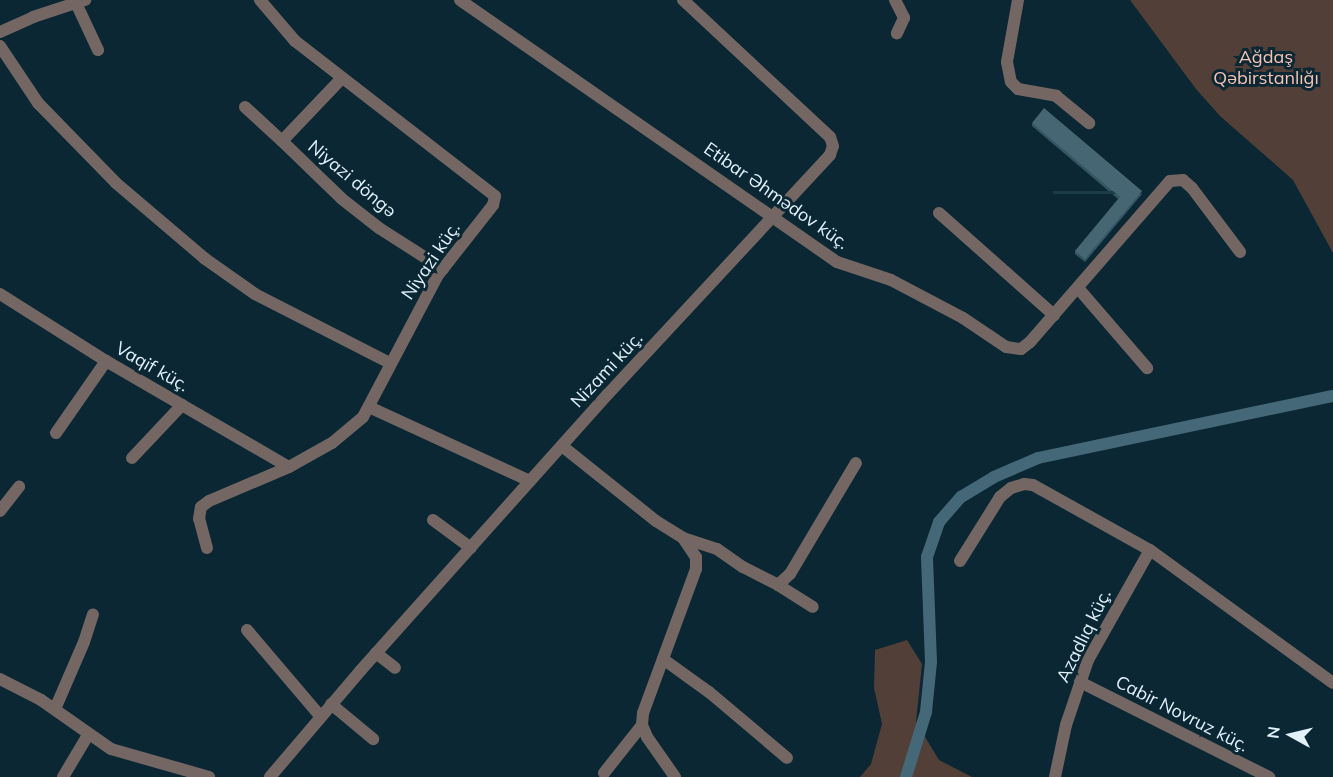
<!DOCTYPE html>
<meta charset="utf-8">
<style>
body{margin:0}
#map{position:relative;width:1333px;height:777px;overflow:hidden;background:#0a2733;font-family:Mulish,sans-serif}
div>[style]{position:absolute}
.green>*{inset:0;background:#523f38}
.canal>*{height:12px;margin:-6px;padding:0 6px;transform-origin:6px;border-radius:6px;background:#456878}
.minor>*{height:12px;margin:-6px;padding:0 6px;transform-origin:6px;border-radius:6px;background:#746763}
.wall>*{inset:0;background:#345563}
.shaded-wall>*{inset:0;background:#1b3b49;transform-origin:0 0}
.building>*{inset:0;background:#476674}
span{translate:-50% -50%;white-space:nowrap;text-align:center;line-height:1.15;-webkit-text-stroke:6px #0a2733;paint-order:stroke}
.park-label{font-size:18px;color:#f7c4b4}
.street-label{font-size:18px;color:#e2f2fb}
.north{position:absolute;left:1261px;top:705px;width:60px;height:60px;-webkit-text-stroke:4px #0a2733;paint-order:stroke;rotate:278deg;font-size:16px;font-weight:700;line-height:24px;text-align:center;color:#e2f2fb}
.north::after{content:'';display:block;margin:auto;width:21px;height:27px;background:#e2f2fb;clip-path:polygon(50% 0,100% 100%,50% 72%,0 100%)}
</style>
<div id="map">
<div class="green">
<i style="clip-path:polygon(1130px 0,1333px 0,1333px 253px,1293px 180px,1220px 116px,1196px 89px)"></i>
<i style="clip-path:polygon(907px 640px,922px 664px,916px 722px,939px 760px,972px 777px,860px 777px,871px 764px,882px 724px,874px 688px,875px 650px)"></i>
</div>
<div class="canal">
<i style="left:906px;top:777px;width:68px;rotate:-72.9deg"></i>
<i style="left:926px;top:712px;width:50px;rotate:-84.3deg"></i>
<i style="left:931px;top:662px;width:105px;rotate:-92.2deg"></i>
<i style="left:927px;top:557px;width:37px;rotate:-71deg"></i>
<i style="left:939px;top:522px;width:33px;rotate:-49deg"></i>
<i style="left:961px;top:497px;width:39px;rotate:-31deg"></i>
<i style="left:994px;top:477px;width:48px;rotate:-23.4deg"></i>
<i style="left:1038px;top:458px;width:301px;rotate:-11.9deg"></i>
</div>
<div class="minor">
<i style="left:460px;top:0;width:459px;rotate:34.8deg"></i>
<i style="left:837px;top:262px;width:57px;rotate:18.4deg"></i>
<i style="left:891px;top:280px;width:81px;rotate:27.8deg"></i>
<i style="left:963px;top:318px;width:52px;rotate:34deg"></i>
<i style="left:1006px;top:347px;width:15px;rotate:8deg"></i>
<i style="left:1021px;top:349px;width:11px;rotate:-38deg"></i>
<i style="left:1030px;top:342px;width:213px;rotate:-49deg"></i>
<i style="left:1170px;top:181px;width:13px;rotate:-4deg"></i>
<i style="left:1183px;top:180px;width:12px;rotate:42deg"></i>
<i style="left:1192px;top:188px;width:80px;rotate:53.1deg"></i>
<i style="left:895px;top:0;width:20px;rotate:63deg"></i>
<i style="left:904px;top:18px;width:17px;rotate:115deg"></i>
<i style="left:1018px;top:0;width:63px;rotate:100.1deg"></i>
<i style="left:1007px;top:62px;width:20px;rotate:79deg"></i>
<i style="left:1011px;top:82px;width:10px;rotate:45deg"></i>
<i style="left:1018px;top:89px;width:39px;rotate:10deg"></i>
<i style="left:1056px;top:96px;width:43px;rotate:39.3deg"></i>
<i style="left:76px;top:3px;width:52px;rotate:64.9deg"></i>
<i style="left:0;top:32px;width:36px;rotate:-24deg"></i>
<i style="left:33px;top:17px;width:55px;rotate:-18.1deg"></i>
<i style="left:0;top:46px;width:69px;rotate:56.3deg"></i>
<i style="left:38px;top:103px;width:112px;rotate:45.7deg"></i>
<i style="left:116px;top:183px;width:116px;rotate:40.4deg"></i>
<i style="left:204px;top:258px;width:62px;rotate:35.2deg"></i>
<i style="left:255px;top:294px;width:152px;rotate:27.1deg"></i>
<i style="left:342px;top:78px;width:87px;rotate:133.6deg"></i>
<i style="left:282px;top:141px;width:83px;rotate:44deg"></i>
<i style="left:342px;top:199px;width:47px;rotate:38.1deg"></i>
<i style="left:379px;top:228px;width:76px;rotate:32.6deg"></i>
<i style="left:245px;top:107px;width:50px;rotate:42.6deg"></i>
<i style="left:939px;top:213px;width:154px;rotate:41.6deg"></i>
<i style="left:1078px;top:288px;width:106px;rotate:49.2deg"></i>
<i style="left:0;top:294px;width:125px;rotate:32.3deg"></i>
<i style="left:106px;top:361px;width:211px;rotate:30.1deg"></i>
<i style="left:369px;top:407px;width:177px;rotate:24.7deg"></i>
<i style="left:56px;top:433px;width:88px;rotate:-55.2deg"></i>
<i style="left:562px;top:446px;width:120px;rotate:38.6deg"></i>
<i style="left:656px;top:521px;width:32px;rotate:32deg"></i>
<i style="left:683px;top:538px;width:23px;rotate:56deg"></i>
<i style="left:696px;top:557px;width:12px;rotate:90deg"></i>
<i style="left:696px;top:569px;width:153px;rotate:110.2deg"></i>
<i style="left:643px;top:713px;width:12px;rotate:95deg"></i>
<i style="left:642px;top:725px;width:13px;rotate:67deg"></i>
<i style="left:647px;top:737px;width:49px;rotate:55deg"></i>
<i style="left:132px;top:458px;width:73px;rotate:-46.7deg"></i>
<i style="left:0;top:511px;width:31px;rotate:-52deg"></i>
<i style="left:433px;top:520px;width:47px;rotate:36.4deg"></i>
<i style="left:683px;top:538px;width:36px;rotate:18deg"></i>
<i style="left:717px;top:549px;width:32px;rotate:35deg"></i>
<i style="left:743px;top:567px;width:39px;rotate:27deg"></i>
<i style="left:778px;top:585px;width:16px;rotate:-43deg"></i>
<i style="left:790px;top:574px;width:129px;rotate:-59.3deg"></i>
<i style="left:207px;top:548px;width:30px;rotate:-105deg"></i>
<i style="left:199px;top:519px;width:12px;rotate:-81deg"></i>
<i style="left:201px;top:507px;width:10px;rotate:-37deg"></i>
<i style="left:209px;top:501px;width:87px;rotate:-23deg"></i>
<i style="left:289px;top:467px;width:49px;rotate:-29.2deg"></i>
<i style="left:332px;top:443px;width:40px;rotate:-40deg"></i>
<i style="left:363px;top:417px;width:161px;rotate:-62.2deg"></i>
<i style="left:438px;top:275px;width:89px;rotate:-51.8deg"></i>
<i style="left:493px;top:205px;width:9px;rotate:-77deg"></i>
<i style="left:495px;top:196px;width:253px;rotate:-142.2deg"></i>
<i style="left:295px;top:41px;width:54px;rotate:-130.5deg"></i>
<i style="left:960px;top:561px;width:75px;rotate:-58deg"></i>
<i style="left:1000px;top:497px;width:14px;rotate:-39deg"></i>
<i style="left:1011px;top:488px;width:14px;rotate:-17deg"></i>
<i style="left:1024px;top:484px;width:9px;rotate:6deg"></i>
<i style="left:1033px;top:485px;width:134px;rotate:29.1deg"></i>
<i style="left:1150px;top:550px;width:226px;rotate:36deg"></i>
<i style="left:778px;top:585px;width:41px;rotate:32.2deg"></i>
<i style="left:247px;top:630px;width:114px;rotate:49.6deg"></i>
<i style="left:376px;top:653px;width:24px;rotate:38deg"></i>
<i style="left:663px;top:659px;width:57px;rotate:35.7deg"></i>
<i style="left:709px;top:692px;width:102px;rotate:40.2deg"></i>
<i style="left:0;top:679px;width:46px;rotate:27.1deg"></i>
<i style="left:41px;top:700px;width:85px;rotate:35deg"></i>
<i style="left:111px;top:749px;width:102px;rotate:15.9deg"></i>
<i style="left:1080px;top:682px;width:212px;rotate:26.7deg"></i>
<i style="left:331px;top:704px;width:55px;rotate:39.8deg"></i>
<i style="left:55px;top:709px;width:73px;rotate:-66.6deg"></i>
<i style="left:84px;top:642px;width:29px;rotate:-72deg"></i>
<i style="left:604px;top:773px;width:61px;rotate:-51.6deg"></i>
<i style="left:63px;top:777px;width:49px;rotate:-59.2deg"></i>
<i style="left:270px;top:777px;width:140px;rotate:-49.6deg"></i>
<i style="left:361px;top:670px;width:370px;rotate:-48.2deg"></i>
<i style="left:608px;top:394px;width:326px;rotate:-47.1deg"></i>
<i style="left:830px;top:155px;width:9px;rotate:-72deg"></i>
<i style="left:833px;top:146px;width:9px;rotate:-108deg"></i>
<i style="left:830px;top:137px;width:201px;rotate:-137deg"></i>
<i style="left:1055px;top:777px;width:53px;rotate:-78.1deg"></i>
<i style="left:1066px;top:725px;width:69px;rotate:-71.3deg"></i>
<i style="left:1088px;top:660px;width:126px;rotate:-60.6deg"></i>
</div>
<div class="wall">
<i style="clip-path:polygon(1032px 123px,1142px 194px,1085px 262px,1075px 254px,1075px 251px,1118px 199px,1032px 126px)"></i>
</div>
<div class="shaded-wall">
<i style="left:1142px;top:191px;width:3px;height:89px;rotate:90deg"></i>
</div>
<div class="building">
<i style="clip-path:polygon(1044px 108px,1142px 191px,1085px 259px,1075px 251px,1120px 197px,1032px 123px)"></i>
</div>
<div class="park-label">
<span style="left:1266px;top:68px">Ağdaş<br>Qəbirstanlığı</span>
</div>
<div class="street-label">
<span style="left:352px;top:179px;rotate:40deg">Niyazi döngə</span>
<span style="left:776px;top:196px;rotate:35deg">Etibar Əhmədov küç.</span>
<span style="left:431px;top:261px;rotate:-56deg">Niyazi küç.</span>
<span style="left:152px;top:367px;rotate:30deg">Vaqif küç.</span>
<span style="left:607px;top:370px;rotate:-47deg">Nizami küç.</span>
<span style="left:1084px;top:636px;rotate:-64deg">Azadlıq küç.</span>
<span style="left:1182px;top:714px;rotate:27deg">Cabir Novruz küç.</span>
</div>
<div class="north">N</div>
</div>
